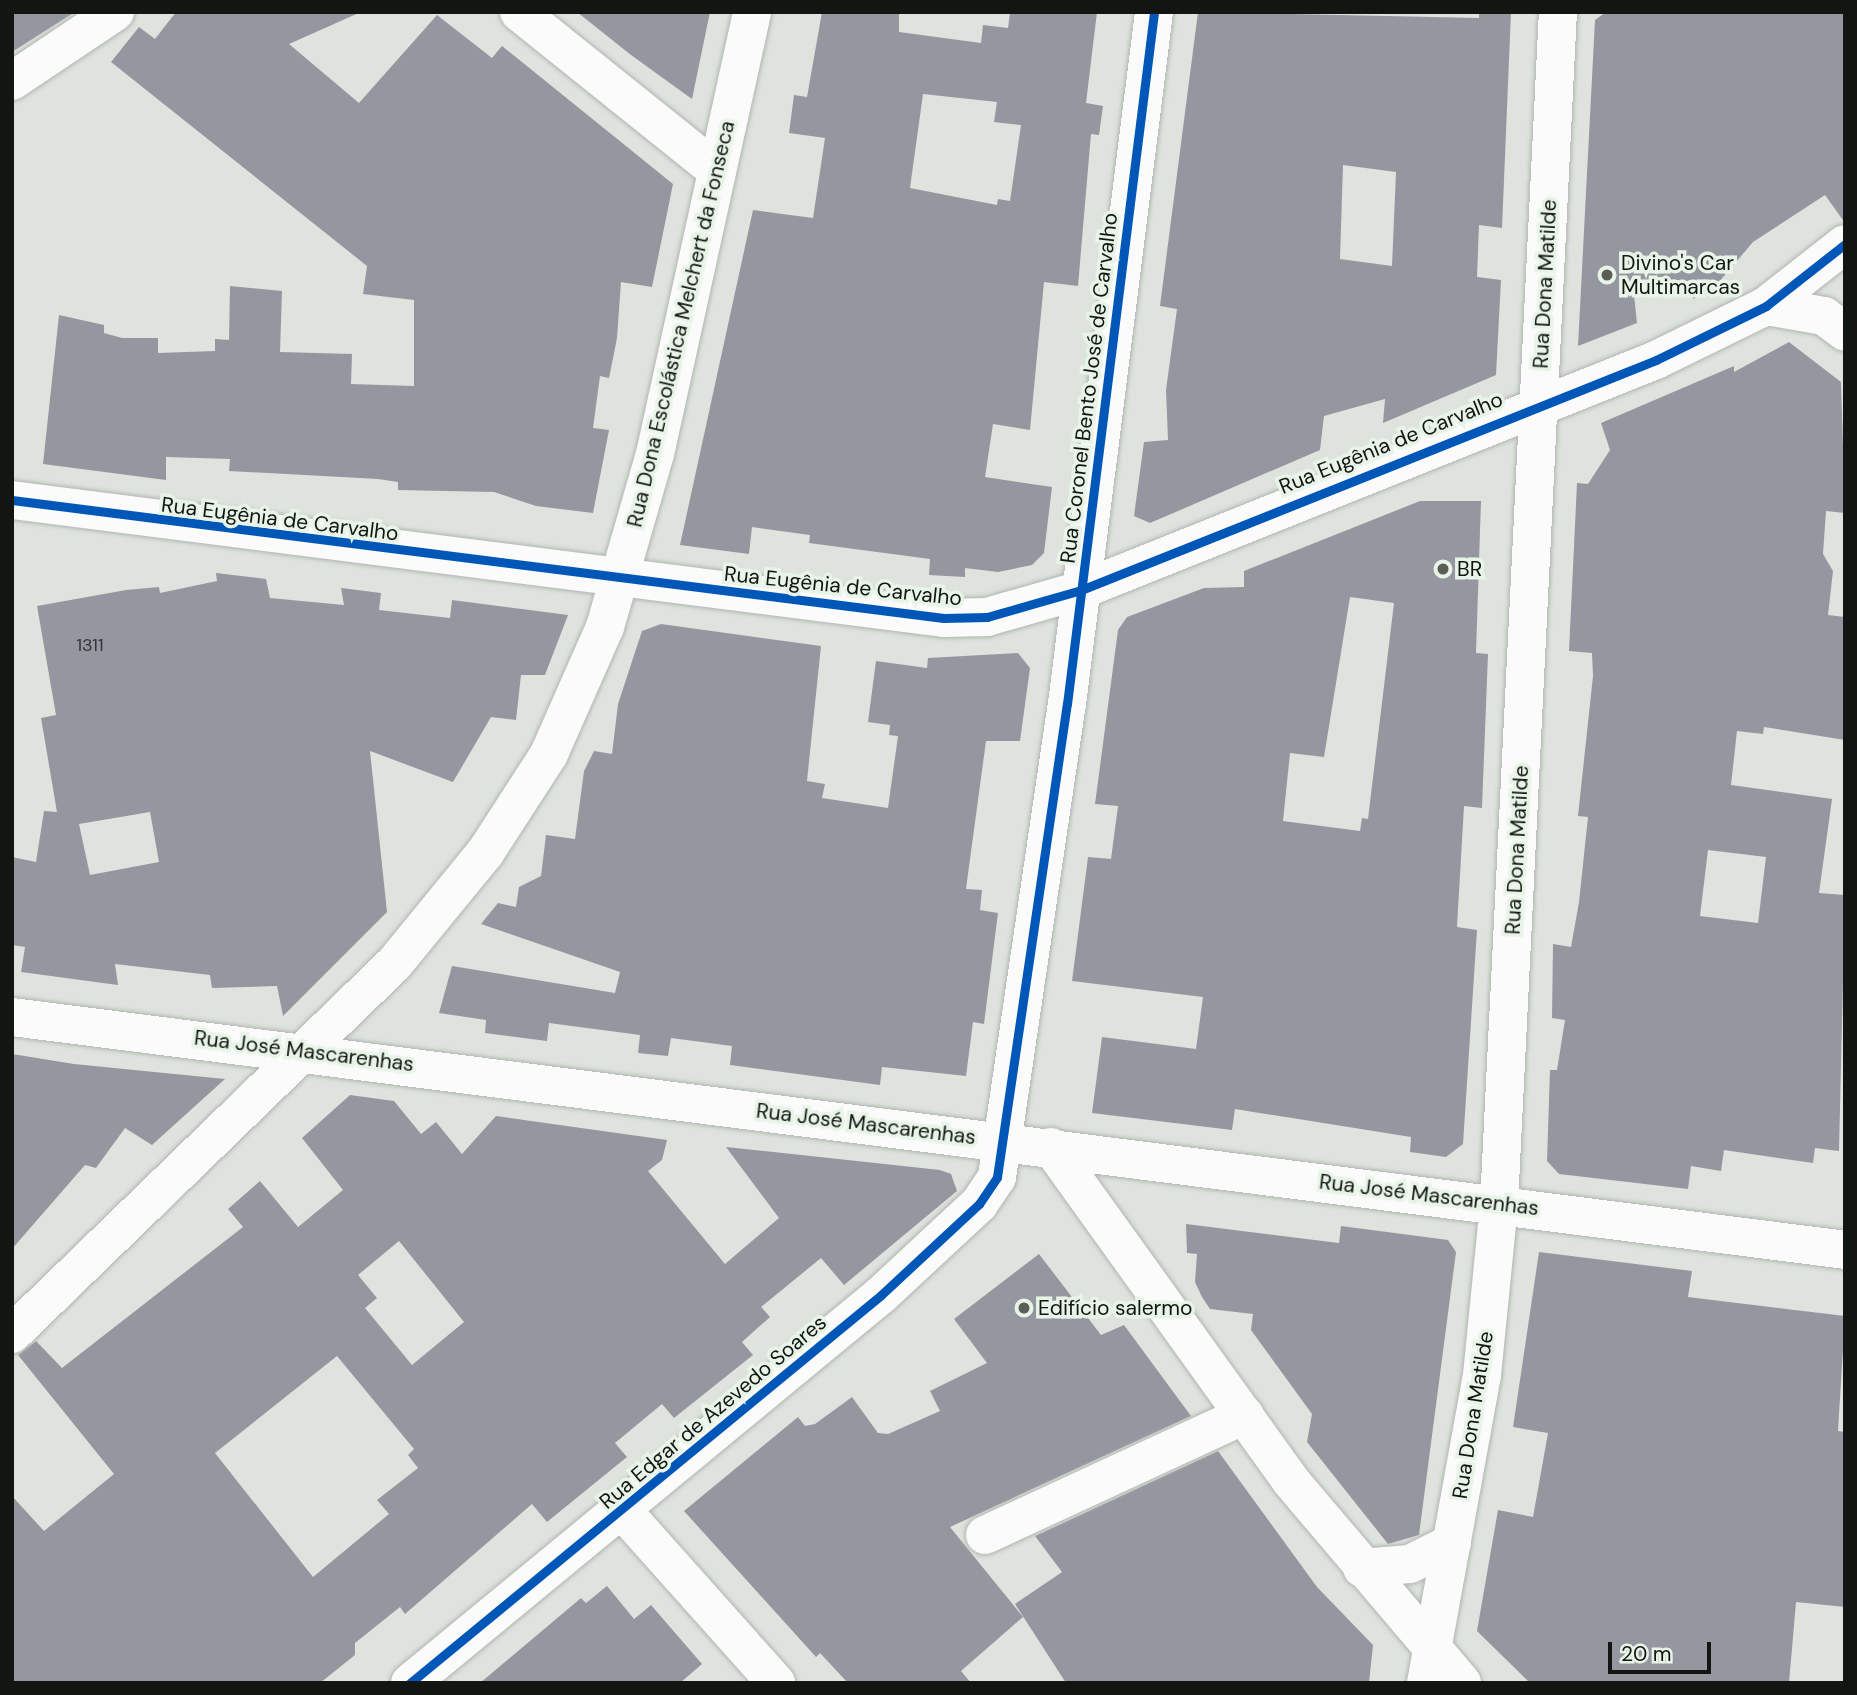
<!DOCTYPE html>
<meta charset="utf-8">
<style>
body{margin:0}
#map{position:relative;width:1857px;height:1695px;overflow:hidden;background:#dee4dd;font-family:"DM Sans",sans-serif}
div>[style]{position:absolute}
.building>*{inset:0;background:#9497a0}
.roads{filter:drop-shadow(0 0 2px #b0b5b0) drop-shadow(0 0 2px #b0b5b0)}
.minor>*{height:38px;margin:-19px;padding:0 19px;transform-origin:19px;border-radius:19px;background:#fafbfa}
.cycleway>*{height:9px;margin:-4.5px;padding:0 4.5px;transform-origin:4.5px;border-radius:4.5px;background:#0057b8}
.dots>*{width:19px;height:19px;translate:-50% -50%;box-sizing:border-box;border:4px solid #e8f4e7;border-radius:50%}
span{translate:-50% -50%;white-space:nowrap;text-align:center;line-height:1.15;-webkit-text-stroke:7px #e8f4e7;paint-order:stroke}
.number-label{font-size:18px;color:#323636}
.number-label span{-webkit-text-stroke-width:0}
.poi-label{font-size:21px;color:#121612}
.left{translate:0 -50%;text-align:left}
.street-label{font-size:21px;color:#121612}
.frame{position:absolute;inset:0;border:14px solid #121612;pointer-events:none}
.scale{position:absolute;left:1608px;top:1642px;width:103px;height:32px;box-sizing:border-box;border:4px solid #121612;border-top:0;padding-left:9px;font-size:21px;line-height:24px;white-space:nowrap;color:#121612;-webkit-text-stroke:5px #e8f4e7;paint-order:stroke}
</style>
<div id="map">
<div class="building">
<i style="clip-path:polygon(12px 12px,75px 12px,12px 52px)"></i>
<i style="clip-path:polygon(176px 12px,361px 12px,289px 44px,359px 103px,437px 15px,492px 58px,502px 46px,673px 184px,652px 287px,621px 282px,617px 338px,609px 378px,600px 376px,593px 428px,609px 430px,593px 513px,536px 506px,494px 492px,398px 490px,398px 482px,378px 479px,229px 471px,230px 459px,166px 457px,166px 480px,43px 464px,59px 315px,104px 325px,104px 333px,122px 338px,158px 338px,158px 353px,215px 351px,215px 339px,229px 340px,230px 286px,282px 291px,280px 352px,352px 354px,351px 384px,414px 386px,414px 300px,363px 294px,367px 266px,111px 62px,139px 27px,155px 39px)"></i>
<i style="clip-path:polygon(577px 12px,710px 12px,692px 99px,631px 55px)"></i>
<i style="clip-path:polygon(evenodd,822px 12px,899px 12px,899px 32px,981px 43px,983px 25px,1008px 28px,1010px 12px,1097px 12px,1086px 103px,1103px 106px,1099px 135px,1091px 134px,1078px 286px,1044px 282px,1030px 430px,993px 424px,985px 477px,1052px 487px,1044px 553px,1032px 565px,998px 572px,965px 568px,965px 577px,929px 575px,930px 559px,809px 543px,810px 535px,752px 527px,749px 554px,680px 545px,753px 210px,813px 218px,825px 138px,789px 133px,794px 95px,807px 97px,822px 12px,923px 94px,997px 102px,994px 122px,1021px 125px,1010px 201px,998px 199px,997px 205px,910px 188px,923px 94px)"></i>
<i style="clip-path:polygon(evenodd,1198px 12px,1479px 18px,1479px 12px,1511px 12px,1502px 228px,1479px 225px,1477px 277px,1501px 280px,1496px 375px,1383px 423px,1385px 399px,1324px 416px,1320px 450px,1150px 523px,1134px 516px,1144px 442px,1168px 440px,1166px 390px,1177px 309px,1160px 306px,1198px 12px,1343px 165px,1396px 172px,1392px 266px,1340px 259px,1343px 165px)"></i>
<i style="clip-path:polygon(1606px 12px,1845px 12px,1845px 223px,1825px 195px,1753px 242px,1712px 290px,1693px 299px,1691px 287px,1634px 295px,1637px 323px,1578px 346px,1595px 20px)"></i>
<i style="clip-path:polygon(evenodd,1789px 342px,1841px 382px,1845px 513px,1826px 511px,1823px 554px,1833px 571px,1828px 615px,1845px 617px,1845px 740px,1764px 727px,1763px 734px,1737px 731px,1731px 785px,1832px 799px,1819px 893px,1845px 895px,1839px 1151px,1815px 1148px,1813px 1163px,1724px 1150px,1721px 1171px,1691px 1166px,1688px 1189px,1559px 1174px,1547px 1161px,1550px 1070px,1557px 1070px,1565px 1020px,1552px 1018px,1553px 944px,1571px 947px,1579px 902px,1588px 817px,1578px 816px,1593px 676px,1592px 653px,1569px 651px,1577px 483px,1588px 484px,1610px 450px,1601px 423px,1734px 366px,1734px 372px,1789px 342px,1708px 850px,1766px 857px,1758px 923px,1700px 916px,1708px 850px)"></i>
<i style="clip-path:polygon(evenodd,1420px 501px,1481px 501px,1476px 653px,1488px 654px,1482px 808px,1464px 806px,1457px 927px,1477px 930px,1463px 1144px,1446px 1157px,1410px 1152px,1411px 1137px,1235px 1109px,1232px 1130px,1092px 1113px,1102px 1037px,1196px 1049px,1203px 997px,1072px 981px,1088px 857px,1111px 859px,1118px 806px,1095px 804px,1118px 630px,1127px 617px,1204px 588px,1244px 587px,1244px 571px,1420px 501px,1350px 597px,1394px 603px,1368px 819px,1362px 818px,1360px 831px,1283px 821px,1290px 753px,1324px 757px,1350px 597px)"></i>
<i style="clip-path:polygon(evenodd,216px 573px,266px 579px,270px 598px,344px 605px,341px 588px,381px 593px,379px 610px,450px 618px,452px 600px,568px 615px,545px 675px,521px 675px,516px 720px,491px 717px,453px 782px,370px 751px,387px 912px,283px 1016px,277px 986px,212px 988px,210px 975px,115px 964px,118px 985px,21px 972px,25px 947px,12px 945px,12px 857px,36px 862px,44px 811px,57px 812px,41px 718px,56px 715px,37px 606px,126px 590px,159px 587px,160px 593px,217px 581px,216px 573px,150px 812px,159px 862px,90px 875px,79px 824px,150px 812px)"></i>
<i style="clip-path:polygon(661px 624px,821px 646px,807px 781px,825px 784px,822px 798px,888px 808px,898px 736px,889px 735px,890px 725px,868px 722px,876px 661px,927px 668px,928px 658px,1018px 653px,1030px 668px,1020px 741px,986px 741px,966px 889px,982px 890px,980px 910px,998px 913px,984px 1024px,973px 1022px,966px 1076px,882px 1067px,880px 1085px,730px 1065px,732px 1046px,671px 1038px,668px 1056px,638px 1053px,640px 1035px,549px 1023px,547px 1041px,485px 1033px,486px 1020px,439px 1013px,452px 966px,615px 993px,620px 972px,481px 924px,498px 903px,516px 907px,519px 887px,541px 876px,546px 835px,575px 839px,584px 771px,594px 751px,612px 754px,618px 704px,642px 631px)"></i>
<i style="clip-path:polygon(12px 1054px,74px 1064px,225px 1079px,152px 1145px,125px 1128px,96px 1168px,85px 1165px,12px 1249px)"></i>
<i style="clip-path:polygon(evenodd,350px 1095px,394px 1101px,421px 1134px,436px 1122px,462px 1154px,496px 1116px,667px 1140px,662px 1160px,648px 1171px,725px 1264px,779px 1218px,726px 1147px,940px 1170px,951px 1174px,957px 1191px,844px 1285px,821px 1258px,761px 1307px,770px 1317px,742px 1342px,753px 1355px,674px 1418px,662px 1404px,615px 1443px,627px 1457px,574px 1500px,547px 1522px,532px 1504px,405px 1614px,400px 1607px,355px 1643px,355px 1655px,320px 1683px,12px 1683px,12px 1496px,44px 1531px,114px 1474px,18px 1355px,36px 1341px,62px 1368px,243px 1227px,228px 1209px,260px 1181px,298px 1227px,343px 1190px,302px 1138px,350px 1095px,399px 1241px,464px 1322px,412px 1365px,365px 1308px,377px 1298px,358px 1275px,399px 1241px,350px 1095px,337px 1356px,414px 1449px,408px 1455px,418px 1468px,377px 1500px,389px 1514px,313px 1577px,215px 1453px,337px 1356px)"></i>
<i style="clip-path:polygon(1186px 1224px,1339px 1243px,1341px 1226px,1448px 1240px,1456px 1252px,1419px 1535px,1388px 1544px,1307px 1442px,1312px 1414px,1251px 1330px,1253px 1314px,1210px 1309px,1202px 1297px,1195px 1282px,1197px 1254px,1187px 1253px)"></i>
<i style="clip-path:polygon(1539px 1252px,1692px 1271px,1688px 1297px,1845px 1316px,1838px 1431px,1845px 1432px,1845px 1607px,1796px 1602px,1789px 1683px,1530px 1683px,1477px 1631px,1498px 1510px,1533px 1517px,1548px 1433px,1513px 1427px)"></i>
<i style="clip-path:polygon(1039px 1254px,1101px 1335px,1124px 1325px,1191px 1416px,950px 1527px,1023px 1617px,961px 1671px,971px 1683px,848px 1683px,820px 1653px,816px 1657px,684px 1511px,798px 1417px,805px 1426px,815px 1424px,852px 1397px,878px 1433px,888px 1434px,940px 1411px,930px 1391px,987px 1363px,954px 1319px)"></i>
<i style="clip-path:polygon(1218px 1451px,1317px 1587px,1373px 1645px,1369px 1683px,1066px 1683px,1015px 1604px,1062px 1572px,1035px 1536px)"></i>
<i style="clip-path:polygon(607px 1586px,634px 1619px,651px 1605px,702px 1664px,680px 1683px,480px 1683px,581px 1598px,586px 1603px)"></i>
</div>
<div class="roads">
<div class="minor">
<i style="left:519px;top:12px;width:253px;rotate:38.7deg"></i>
<i style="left:12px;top:81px;width:124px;rotate:-33.8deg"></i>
<i style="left:1766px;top:306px;width:59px;rotate:9.8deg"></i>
<i style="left:1824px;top:316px;width:26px;rotate:37deg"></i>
<i style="left:12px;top:500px;width:939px;rotate:7.22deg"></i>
<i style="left:944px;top:618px;width:43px;rotate:-1.3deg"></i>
<i style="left:987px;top:617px;width:98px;rotate:-16deg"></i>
<i style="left:1081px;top:590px;width:619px;rotate:-21.8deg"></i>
<i style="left:1656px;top:360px;width:123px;rotate:-26.1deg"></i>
<i style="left:1766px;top:306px;width:100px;rotate:-38.1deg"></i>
<i style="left:12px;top:1017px;width:1848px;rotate:7.24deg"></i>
<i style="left:1051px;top:1147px;width:410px;rotate:54.3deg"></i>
<i style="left:1290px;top:1480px;width:266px;rotate:49.7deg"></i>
<i style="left:12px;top:1334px;width:532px;rotate:-44.09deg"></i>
<i style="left:394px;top:964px;width:144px;rotate:-50.7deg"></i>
<i style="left:485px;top:853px;width:118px;rotate:-57.1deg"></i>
<i style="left:549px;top:754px;width:139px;rotate:-66.2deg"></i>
<i style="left:605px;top:627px;width:180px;rotate:-73.9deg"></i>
<i style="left:655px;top:454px;width:453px;rotate:-77.6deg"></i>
<i style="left:622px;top:1510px;width:232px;rotate:48.3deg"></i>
<i style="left:985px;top:1535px;width:286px;rotate:-24.8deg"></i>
<i style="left:1362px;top:1568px;width:48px;rotate:-4.8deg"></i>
<i style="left:1410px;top:1564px;width:47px;rotate:-26.6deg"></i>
<i style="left:410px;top:1683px;width:610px;rotate:-39.48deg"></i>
<i style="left:881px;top:1295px;width:134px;rotate:-42.9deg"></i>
<i style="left:979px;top:1204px;width:32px;rotate:-56deg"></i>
<i style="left:997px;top:1177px;width:478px;rotate:-81.6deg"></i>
<i style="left:1067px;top:704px;width:697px;rotate:-82.83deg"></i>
<i style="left:1426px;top:1683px;width:313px;rotate:-79.7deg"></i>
<i style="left:1482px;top:1375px;width:172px;rotate:-84.3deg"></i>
<i style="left:1499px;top:1204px;width:1193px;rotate:-87.17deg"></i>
</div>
</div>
<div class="cycleway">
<i style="left:12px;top:500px;width:939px;rotate:7.22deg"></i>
<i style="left:944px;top:618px;width:43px;rotate:-1.3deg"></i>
<i style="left:987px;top:617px;width:98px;rotate:-16deg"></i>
<i style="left:1081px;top:590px;width:619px;rotate:-21.8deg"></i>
<i style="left:1656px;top:360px;width:123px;rotate:-26.1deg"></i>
<i style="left:1766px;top:306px;width:100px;rotate:-38.1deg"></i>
<i style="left:410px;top:1683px;width:610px;rotate:-39.48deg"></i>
<i style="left:881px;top:1295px;width:134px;rotate:-42.9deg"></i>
<i style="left:979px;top:1204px;width:32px;rotate:-56deg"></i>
<i style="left:997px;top:1177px;width:478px;rotate:-81.6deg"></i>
<i style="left:1067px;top:704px;width:697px;rotate:-82.83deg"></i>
</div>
<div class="dots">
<i style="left:1607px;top:275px;background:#595e59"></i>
<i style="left:1443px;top:569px;background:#595e59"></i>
<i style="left:1024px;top:1308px;background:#595e59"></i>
</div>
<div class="number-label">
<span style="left:90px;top:645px">1311</span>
</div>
<div class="poi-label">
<span class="left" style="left:1621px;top:275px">Divino's Car<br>Multimarcas</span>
<span class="left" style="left:1457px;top:569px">BR</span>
<span class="left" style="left:1038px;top:1308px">Edifício salermo</span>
</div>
<div class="street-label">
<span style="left:1545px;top:284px;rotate:-87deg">Rua Dona Matilde</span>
<span style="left:681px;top:324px;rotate:-77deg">Rua Dona Escolástica Melchert da Fonseca</span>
<span style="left:1089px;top:388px;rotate:-83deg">Rua Coronel Bento José de Carvalho</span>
<span style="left:1391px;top:443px;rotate:-22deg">Rua Eugênia de Carvalho</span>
<span style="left:280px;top:519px;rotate:7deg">Rua Eugênia de Carvalho</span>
<span style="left:843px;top:586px;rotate:6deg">Rua Eugênia de Carvalho</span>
<span style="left:1517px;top:850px;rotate:-87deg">Rua Dona Matilde</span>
<span style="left:304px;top:1051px;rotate:7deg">Rua José Mascarenhas</span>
<span style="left:866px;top:1124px;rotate:7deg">Rua José Mascarenhas</span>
<span style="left:1429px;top:1195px;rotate:7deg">Rua José Mascarenhas</span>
<span style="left:713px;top:1412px;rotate:-40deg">Rua Edgar de Azevedo Soares</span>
<span style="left:1473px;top:1415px;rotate:-81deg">Rua Dona Matilde</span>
</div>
<div class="frame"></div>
<div class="scale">20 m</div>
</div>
